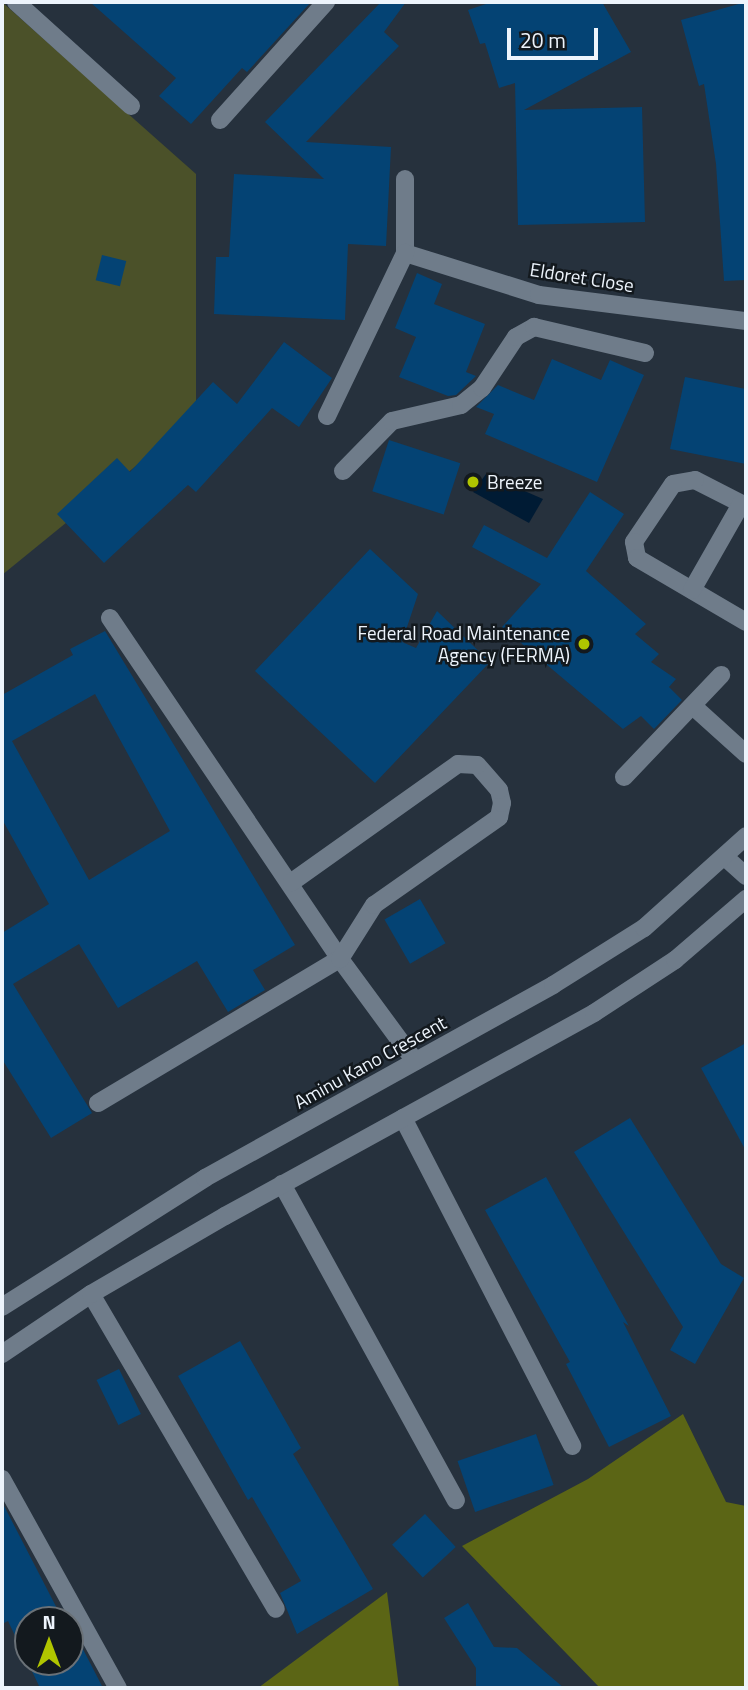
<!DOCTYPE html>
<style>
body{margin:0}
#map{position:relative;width:748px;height:1690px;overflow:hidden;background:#26313d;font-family:"Titillium Web",sans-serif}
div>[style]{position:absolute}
.green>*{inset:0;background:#4b5129}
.forest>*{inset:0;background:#5b6515}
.water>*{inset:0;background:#001b34}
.building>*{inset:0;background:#044374;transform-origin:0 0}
.minor>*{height:18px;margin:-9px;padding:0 9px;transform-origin:9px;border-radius:9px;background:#6f7c8a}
.dots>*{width:19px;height:19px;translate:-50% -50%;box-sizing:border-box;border:4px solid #13191e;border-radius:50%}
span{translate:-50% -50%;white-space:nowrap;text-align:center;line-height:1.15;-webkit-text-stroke:5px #13191e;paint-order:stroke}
.street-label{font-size:19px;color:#edf4fc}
.poi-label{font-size:19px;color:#edf4fc}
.left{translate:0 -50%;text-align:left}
.right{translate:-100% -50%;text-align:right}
.frame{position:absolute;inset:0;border:4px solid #edf4fc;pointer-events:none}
.north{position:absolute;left:14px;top:1606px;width:70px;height:70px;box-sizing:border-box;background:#13191e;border:2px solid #6a7177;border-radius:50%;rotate:0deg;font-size:19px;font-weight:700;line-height:28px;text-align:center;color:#edf4fc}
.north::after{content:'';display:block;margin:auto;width:24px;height:32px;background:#b0c500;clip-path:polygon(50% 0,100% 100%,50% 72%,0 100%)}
.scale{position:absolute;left:507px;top:28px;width:91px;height:32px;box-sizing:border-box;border:4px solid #edf4fc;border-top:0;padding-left:9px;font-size:21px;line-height:24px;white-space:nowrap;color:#edf4fc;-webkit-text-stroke:5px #13191e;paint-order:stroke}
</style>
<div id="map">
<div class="green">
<i style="clip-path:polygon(2px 2px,196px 174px,196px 417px,2px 575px)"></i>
</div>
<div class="forest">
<i style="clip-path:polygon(683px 1414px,726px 1502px,746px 1506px,746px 1688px,600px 1688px,462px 1546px,588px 1479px)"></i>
<i style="clip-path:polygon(387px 1592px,399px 1688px,257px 1688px,258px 1688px)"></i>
</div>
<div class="water">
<i style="clip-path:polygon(486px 474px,543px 499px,529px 523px,473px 492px)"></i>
</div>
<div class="building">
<i style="clip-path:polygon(90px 2px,311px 2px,247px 72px,242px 68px,191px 124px,159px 96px,176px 78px)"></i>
<i style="clip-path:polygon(381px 2px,406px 2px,384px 32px,399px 46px,306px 142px,391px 147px,386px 246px,348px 244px,345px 320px,214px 314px,216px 257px,229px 257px,234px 174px,324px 179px,265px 122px)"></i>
<i style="clip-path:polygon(492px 2px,602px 2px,631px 52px,524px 110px,642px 107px,645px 222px,518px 225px,515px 83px,499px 88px,485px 43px,480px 44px,468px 10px)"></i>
<i style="clip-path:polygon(746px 2px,746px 280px,724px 281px,716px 164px,704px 84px,699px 86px,681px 20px)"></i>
<i style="left:102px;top:255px;width:25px;height:26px;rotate:14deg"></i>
<i style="clip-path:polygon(417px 273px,442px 284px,434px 304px,485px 324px,466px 372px,476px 376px,456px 395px,448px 396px,399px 377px,416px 337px,395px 328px)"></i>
<i style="clip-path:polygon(284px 342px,332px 378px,299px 427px,272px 408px,196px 492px,188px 485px,104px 563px,57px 514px,117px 458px,130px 472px,213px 382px,237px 404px)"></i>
<i style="clip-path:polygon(552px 359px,601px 380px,610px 360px,644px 375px,597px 482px,485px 434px,494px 414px,476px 407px,498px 385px,534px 400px)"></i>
<i style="clip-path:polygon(685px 377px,746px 389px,746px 464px,670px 449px)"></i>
<i style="left:389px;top:440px;width:75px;height:54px;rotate:18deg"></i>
<i style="clip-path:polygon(590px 492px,624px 514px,586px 571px,646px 624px,635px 634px,659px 654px,651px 662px,676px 679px,669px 687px,682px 700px,654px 729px,641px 716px,623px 729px,502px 627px,541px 584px,472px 547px,484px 525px,547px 558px)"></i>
<i style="clip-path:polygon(370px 549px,418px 594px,402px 642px,416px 648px,437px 611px,490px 662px,375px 783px,255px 671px)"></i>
<i style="clip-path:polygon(evenodd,105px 631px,295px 945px,253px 970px,265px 990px,228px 1012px,197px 961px,118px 1008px,79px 944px,13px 984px,92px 1113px,51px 1138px,2px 1059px,2px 933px,49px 904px,2px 819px,2px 695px,73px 655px,70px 649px,105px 631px,95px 694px,170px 831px,89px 880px,12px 741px,95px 694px)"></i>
<i style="left:420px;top:899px;width:51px;height:41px;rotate:60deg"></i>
<i style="clip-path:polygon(746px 1043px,746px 1151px,701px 1068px)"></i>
<i style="clip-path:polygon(630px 1118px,721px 1264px,744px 1278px,695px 1364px,670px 1350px,683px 1327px,574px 1152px)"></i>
<i style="clip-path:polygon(546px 1177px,629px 1326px,623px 1322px,671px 1416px,609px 1447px,566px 1364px,570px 1362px,485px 1210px)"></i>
<i style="clip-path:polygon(240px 1341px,301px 1448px,293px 1454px,373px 1589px,297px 1634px,280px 1593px,301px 1581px,252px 1497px,248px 1500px,178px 1376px)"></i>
<i style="left:119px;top:1369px;width:50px;height:25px;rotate:64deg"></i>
<i style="left:536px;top:1434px;width:54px;height:83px;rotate:71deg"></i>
<i style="clip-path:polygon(2px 1502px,63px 1620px,28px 1620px,28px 1662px,70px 1662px,72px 1628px,103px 1688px,40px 1688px,8px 1621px,2px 1624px)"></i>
<i style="left:425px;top:1514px;width:45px;height:45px;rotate:47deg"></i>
<i style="clip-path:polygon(468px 1603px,494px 1647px,517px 1648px,564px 1688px,476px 1688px,476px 1668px,444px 1618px)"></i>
</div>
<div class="minor">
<i style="left:16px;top:2px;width:155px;rotate:42.1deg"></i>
<i style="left:220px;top:120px;width:159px;rotate:-48.1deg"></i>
<i style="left:405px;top:179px;width:74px;rotate:90deg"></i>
<i style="left:405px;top:253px;width:140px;rotate:17.4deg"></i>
<i style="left:539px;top:295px;width:209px;rotate:7.2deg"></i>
<i style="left:327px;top:416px;width:181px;rotate:-64.4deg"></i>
<i style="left:343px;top:471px;width:70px;rotate:-45.6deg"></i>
<i style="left:392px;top:421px;width:71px;rotate:-13.1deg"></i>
<i style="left:461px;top:405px;width:27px;rotate:-39deg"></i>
<i style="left:482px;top:388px;width:61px;rotate:-56.3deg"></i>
<i style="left:516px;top:337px;width:21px;rotate:-29deg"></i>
<i style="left:534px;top:327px;width:114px;rotate:13.2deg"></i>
<i style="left:746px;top:506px;width:57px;rotate:-153deg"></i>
<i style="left:695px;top:480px;width:22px;rotate:170deg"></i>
<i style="left:673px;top:484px;width:70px;rotate:123.9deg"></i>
<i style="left:634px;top:542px;width:16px;rotate:79deg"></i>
<i style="left:637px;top:558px;width:126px;rotate:30.4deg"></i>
<i style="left:692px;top:590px;width:99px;rotate:-60.3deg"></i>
<i style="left:110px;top:618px;width:411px;rotate:56deg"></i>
<i style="left:340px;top:959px;width:127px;rotate:53.7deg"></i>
<i style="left:694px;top:707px;width:70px;rotate:42.1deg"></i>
<i style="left:624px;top:777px;width:141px;rotate:-46.4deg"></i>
<i style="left:726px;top:858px;width:27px;rotate:42deg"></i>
<i style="left:98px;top:1103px;width:282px;rotate:-30.8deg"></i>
<i style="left:340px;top:959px;width:64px;rotate:-57.8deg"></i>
<i style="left:374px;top:905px;width:153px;rotate:-35.1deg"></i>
<i style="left:499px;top:817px;width:14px;rotate:-78deg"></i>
<i style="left:502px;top:803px;width:13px;rotate:-103deg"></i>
<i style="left:499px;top:790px;width:33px;rotate:-131deg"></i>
<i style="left:477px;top:765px;width:19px;rotate:-177deg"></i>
<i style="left:458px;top:764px;width:204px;rotate:144.6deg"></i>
<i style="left:403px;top:1118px;width:369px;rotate:62.7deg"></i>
<i style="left:282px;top:1184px;width:361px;rotate:61.2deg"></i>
<i style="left:91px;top:1294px;width:365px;rotate:59.6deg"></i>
<i style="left:2px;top:1307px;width:241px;rotate:-32.4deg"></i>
<i style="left:205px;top:1178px;width:398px;rotate:-29deg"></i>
<i style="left:553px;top:985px;width:107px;rotate:-32.1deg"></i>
<i style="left:644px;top:928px;width:137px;rotate:-42deg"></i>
<i style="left:2px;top:1354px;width:107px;rotate:-34deg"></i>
<i style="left:91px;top:1294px;width:155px;rotate:-30.2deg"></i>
<i style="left:225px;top:1216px;width:421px;rotate:-28.8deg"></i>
<i style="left:594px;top:1013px;width:97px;rotate:-33.2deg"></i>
<i style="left:675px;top:960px;width:94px;rotate:-40.7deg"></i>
<i style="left:2px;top:1479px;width:239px;rotate:61deg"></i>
</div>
<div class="dots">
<i style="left:473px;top:482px;background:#b0c500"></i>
<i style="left:584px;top:644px;background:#b0c500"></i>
</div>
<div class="street-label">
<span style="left:582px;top:277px;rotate:9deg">Eldoret Close</span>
<span style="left:370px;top:1062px;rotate:-29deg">Aminu Kano Crescent</span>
</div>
<div class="poi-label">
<span class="left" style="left:487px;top:482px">Breeze</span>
<span class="right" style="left:570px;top:644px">Federal Road Maintenance<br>Agency (FERMA)</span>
</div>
<div class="frame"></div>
<div class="north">N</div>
<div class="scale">20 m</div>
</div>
